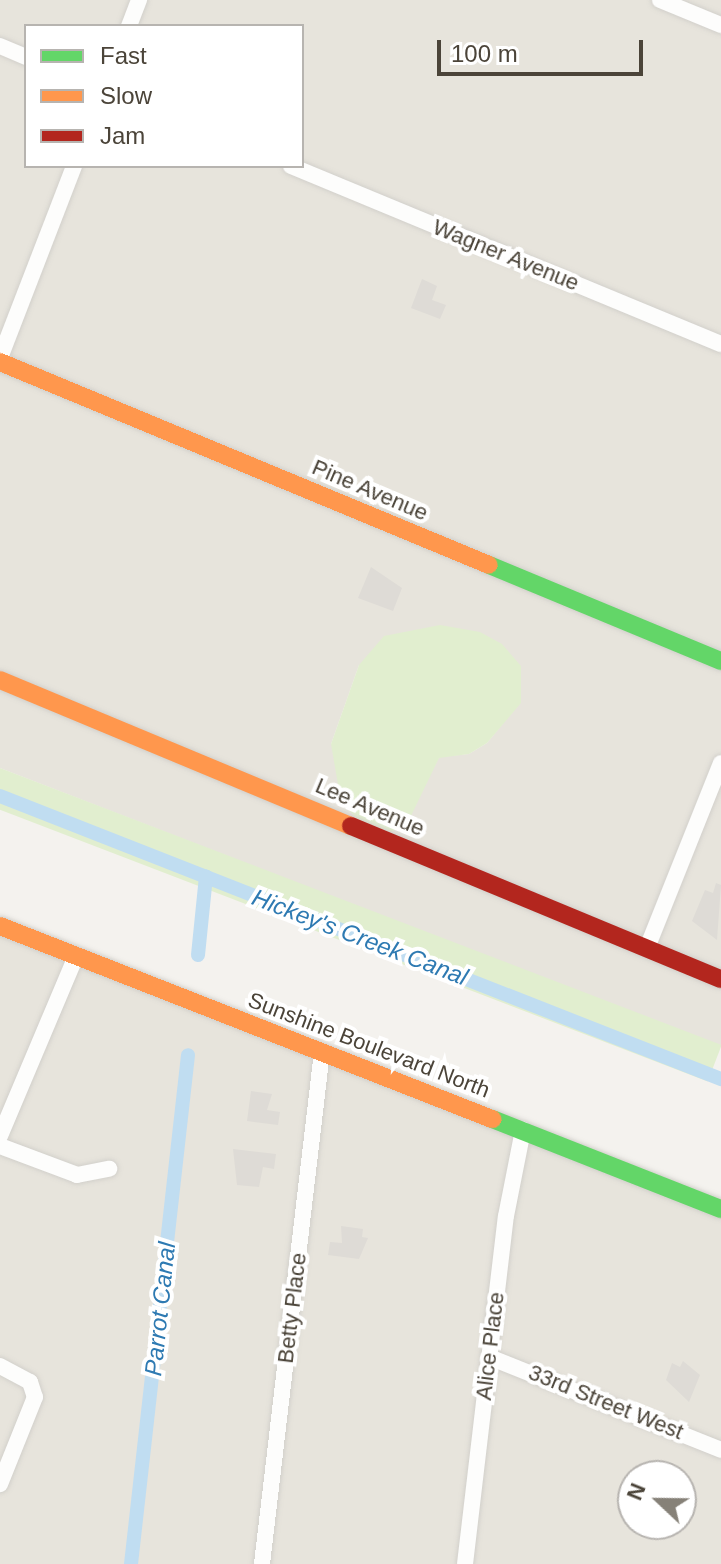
<!DOCTYPE html>
<style>
body{margin:0}
#map{position:relative;width:721px;height:1564px;overflow:hidden;background:#f4f2ee;font-family:Helvetica,sans-serif}
div>[style]{position:absolute}
.residential>*{inset:0;background:#e7e4dc}
.green>*{inset:0;background:#e1eecf;transform-origin:0 0}
.canal>*{height:14px;margin:-7px;padding:0 7px;transform-origin:7px;border-radius:7px;background:#c0ddf1}
.building>*{inset:0;background:#dedbd6}
.roads{filter:drop-shadow(0 0 2px #d2d0cb) drop-shadow(0 0 2px #d2d0cb)}
.street>*{height:16px;margin:-8px;padding:0 8px;transform-origin:8px;border-radius:8px;background:#fdfdfc}
.fast>*{height:18px;margin:-9px;padding:0 9px;transform-origin:9px;border-radius:9px;background:#63d668}
.slow>*{height:18px;margin:-9px;padding:0 9px;transform-origin:9px;border-radius:9px;background:#ff974d}
.jam>*{height:18px;margin:-9px;padding:0 9px;transform-origin:9px;border-radius:9px;background:#b3261e}
span{translate:-50% -50%;white-space:nowrap;text-align:center;line-height:1.15;-webkit-text-stroke:8px #fff;paint-order:stroke}
.street-label{font-size:22px;color:#4b4439}
.water-label{font-size:24px;color:#2e7ab2;font-style:italic}
.legend{position:absolute;left:24px;top:24px;width:280px;height:144px;box-sizing:border-box;background:#fff;border:2px solid #b7b4b0;margin:0;padding:10px 14px;list-style:none;font-size:24px;color:#4b4439}
.legend li{display:flex;align-items:center;gap:16px;height:40px}
.legend b{width:40px;border:2px solid #b7b4b0}
.north{position:absolute;left:617px;top:1460px;width:80px;height:80px;box-sizing:border-box;background:#fff;border:2px solid #b7b4b0;border-radius:50%;rotate:292deg;font-size:22px;font-weight:700;line-height:32px;text-align:center;color:#4b4439}
.north::after{content:'';display:block;margin:auto;width:28px;height:36px;background:#868178;clip-path:polygon(50% 0,100% 100%,50% 72%,0 100%)}
.scale{position:absolute;left:437px;top:40px;width:206px;height:36px;box-sizing:border-box;border:4px solid #4b4439;border-top:0;padding-left:10px;font-size:24px;line-height:28px;white-space:nowrap;color:#4b4439;-webkit-text-stroke:6px #fff;paint-order:stroke}
</style>
<div id="map">
<div class="residential">
<i style="clip-path:polygon(evenodd,0 0,721px 0,721px 1047px,0 768px,0 0,26px 26px,302px 26px,302px 166px,26px 166px,26px 26px,0 0,359px 665px,520px 703px,487px 743px,469px 754px,439px 757px,421px 793px,331px 744px,359px 665px)"></i>
<i style="clip-path:polygon(evenodd,0 933px,721px 1216px,721px 1564px,0 1564px,0 933px,633px 1476px,681px 1476px,681px 1524px,633px 1524px,633px 1476px)"></i>
</div>
<div class="green">
<i style="clip-path:polygon(440px 625px,480px 632px,502px 644px,521px 666px,521px 703px,487px 743px,469px 754px,439px 758px,408px 822px,391px 832px,359px 821px,341px 802px,331px 744px,359px 665px,384px 636px)"></i>
<i style="left:0;top:768px;width:773px;height:39px;rotate:21deg"></i>
</div>
<div class="canal">
<i style="left:0;top:796px;width:775px;rotate:21.43deg"></i>
<i style="left:198px;top:955px;width:79px;rotate:-84.2deg"></i>
<i style="left:131px;top:1564px;width:512px;rotate:-83.61deg"></i>
</div>
<div class="building">
<i style="clip-path:polygon(422px 279px,437px 286px,432px 300px,446px 305px,440px 319px,411px 308px)"></i>
<i style="clip-path:polygon(371px 567px,402px 588px,393px 611px,358px 598px)"></i>
<i style="clip-path:polygon(716px 883px,721px 885px,717px 940px,692px 921px,705px 890px,713px 893px)"></i>
<i style="clip-path:polygon(251px 1091px,272px 1094px,267px 1110px,280px 1112px,278px 1125px,247px 1121px)"></i>
<i style="clip-path:polygon(233px 1149px,276px 1154px,274px 1169px,263px 1167px,259px 1187px,237px 1185px)"></i>
<i style="clip-path:polygon(341px 1226px,363px 1229px,362px 1237px,368px 1238px,359px 1259px,328px 1255px,330px 1242px,342px 1243px)"></i>
<i style="clip-path:polygon(683px 1361px,700px 1375px,689px 1402px,666px 1380px,672px 1363px,680px 1367px)"></i>
</div>
<div class="roads">
<div class="street">
<i style="left:660px;top:0;width:66px;rotate:22.3deg"></i>
<i style="left:129px;top:26px;width:28px;rotate:-69deg"></i>
<i style="left:0;top:46px;width:28px;rotate:23deg"></i>
<i style="left:291px;top:166px;width:465px;rotate:22.5deg"></i>
<i style="left:0;top:358px;width:206px;rotate:-68.9deg"></i>
<i style="left:647px;top:948px;width:199px;rotate:-68.2deg"></i>
<i style="left:0;top:1136px;width:195px;rotate:-67.1deg"></i>
<i style="left:0;top:1146px;width:82px;rotate:20.6deg"></i>
<i style="left:77px;top:1175px;width:33px;rotate:-11deg"></i>
<i style="left:489px;top:1357px;width:250px;rotate:21.8deg"></i>
<i style="left:0;top:1366px;width:34px;rotate:28deg"></i>
<i style="left:30px;top:1382px;width:16px;rotate:72deg"></i>
<i style="left:35px;top:1397px;width:94px;rotate:111.9deg"></i>
<i style="left:262px;top:1564px;width:516px;rotate:-83.32deg"></i>
<i style="left:465px;top:1564px;width:350px;rotate:-83.3deg"></i>
<i style="left:506px;top:1216px;width:88px;rotate:-78.8deg"></i>
</div>
<div class="fast">
<i style="left:489px;top:565px;width:251px;rotate:22.5deg"></i>
<i style="left:492px;top:1119px;width:246px;rotate:21.5deg"></i>
</div>
<div class="slow">
<i style="left:0;top:362px;width:529px;rotate:22.54deg"></i>
<i style="left:0;top:680px;width:380px;rotate:22.6deg"></i>
<i style="left:0;top:926px;width:529px;rotate:21.42deg"></i>
</div>
<div class="jam">
<i style="left:351px;top:826px;width:400px;rotate:22.5deg"></i>
</div>
</div>
<div class="street-label">
<span style="left:506px;top:255px;rotate:22deg">Wagner Avenue</span>
<span style="left:370px;top:490px;rotate:23deg">Pine Avenue</span>
<span style="left:370px;top:807px;rotate:23deg">Lee Avenue</span>
<span style="left:369px;top:1045px;rotate:21deg">Sunshine Boulevard North</span>
<span style="left:292px;top:1308px;rotate:-83deg">Betty Place</span>
<span style="left:490px;top:1346px;rotate:-83deg">Alice Place</span>
<span style="left:606px;top:1402px;rotate:22deg">33rd Street West</span>
</div>
<div class="water-label">
<span style="left:360px;top:937px;rotate:21deg">Hickey's Creek Canal</span>
<span style="left:160px;top:1309px;rotate:-84deg">Parrot Canal</span>
</div>
<ul class="legend">
<li><b style="height:10px;background:#63d668"></b>Fast</li>
<li><b style="height:10px;background:#ff974d"></b>Slow</li>
<li><b style="height:10px;background:#b3261e"></b>Jam</li>
</ul>
<div class="north">N</div>
<div class="scale">100 m</div>
</div>
